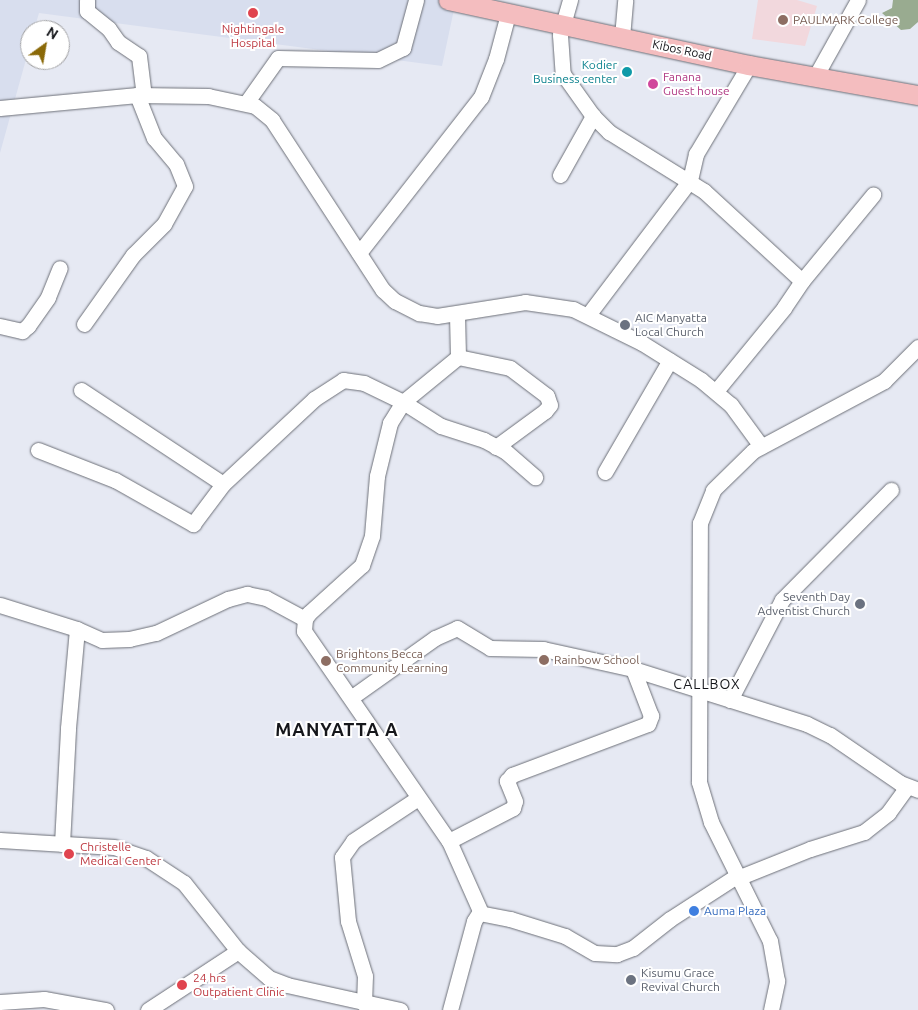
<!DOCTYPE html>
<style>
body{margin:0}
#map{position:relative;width:918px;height:1010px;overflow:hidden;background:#e6e9f3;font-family:Ubuntu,sans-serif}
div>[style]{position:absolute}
.built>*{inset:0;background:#d8deee}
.education>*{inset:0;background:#f2d8dd}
.forest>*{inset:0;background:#99ab90}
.roads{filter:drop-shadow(0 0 1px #6d7078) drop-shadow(0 0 1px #6d7078)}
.minor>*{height:15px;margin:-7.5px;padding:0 7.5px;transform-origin:7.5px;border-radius:7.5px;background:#fff}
.major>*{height:19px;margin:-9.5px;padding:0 9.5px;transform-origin:9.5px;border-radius:9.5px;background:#f4bdbf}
.dots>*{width:14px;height:14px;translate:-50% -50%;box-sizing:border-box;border:2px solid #fff;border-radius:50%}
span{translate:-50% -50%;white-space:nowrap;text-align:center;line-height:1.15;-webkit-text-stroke:4px #fff;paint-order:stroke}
.education-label{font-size:12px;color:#785e54}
.left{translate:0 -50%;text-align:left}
.health-label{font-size:12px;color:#be3a42}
.street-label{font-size:12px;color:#16171b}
.culture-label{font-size:12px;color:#0d838f}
.right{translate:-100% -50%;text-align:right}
.hotel-label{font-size:12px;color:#b23c85}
.worship-label{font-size:12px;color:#5b616d}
.shop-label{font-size:12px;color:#366cbe}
.neighbourhood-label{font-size:14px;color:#16171b;letter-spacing:1px}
.district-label{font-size:18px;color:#16171b;font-weight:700;letter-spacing:1px}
.north{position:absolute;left:20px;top:20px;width:50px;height:50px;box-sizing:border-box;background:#fff;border:1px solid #a2a2a4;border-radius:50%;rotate:32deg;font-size:14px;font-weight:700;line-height:20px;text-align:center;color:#16171b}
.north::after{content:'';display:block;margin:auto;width:18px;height:22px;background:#8a6908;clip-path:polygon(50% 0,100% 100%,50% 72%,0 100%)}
</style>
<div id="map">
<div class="built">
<i style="clip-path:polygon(0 0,456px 0,442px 66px,39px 13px,34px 30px,30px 30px,30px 45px,0 153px)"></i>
</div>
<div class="education">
<i style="clip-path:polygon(758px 0,797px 0,817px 6px,805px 46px,752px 39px)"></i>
</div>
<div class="forest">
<i style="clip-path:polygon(893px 0,918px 0,918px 22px,910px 29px,901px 30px,882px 13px,892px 8px)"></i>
</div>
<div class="roads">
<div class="minor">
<i style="left:87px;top:0;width:11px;rotate:90deg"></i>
<i style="left:87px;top:11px;width:28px;rotate:39deg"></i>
<i style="left:109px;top:29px;width:16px;rotate:55deg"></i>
<i style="left:118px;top:42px;width:25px;rotate:34deg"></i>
<i style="left:139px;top:56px;width:39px;rotate:83deg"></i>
<i style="left:570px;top:0;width:36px;rotate:106deg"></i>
<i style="left:560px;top:35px;width:39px;rotate:86deg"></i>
<i style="left:563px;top:74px;width:52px;rotate:54.5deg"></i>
<i style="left:593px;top:116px;width:23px;rotate:45deg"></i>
<i style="left:609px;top:132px;width:112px;rotate:31.8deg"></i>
<i style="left:704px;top:191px;width:133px;rotate:42.6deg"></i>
<i style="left:802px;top:281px;width:32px;rotate:124deg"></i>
<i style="left:784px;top:308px;width:107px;rotate:129.3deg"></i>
<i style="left:622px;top:37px;width:37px;rotate:-85deg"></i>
<i style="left:815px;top:77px;width:88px;rotate:-60.8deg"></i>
<i style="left:246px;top:103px;width:55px;rotate:-54.6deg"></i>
<i style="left:278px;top:58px;width:100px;rotate:1.1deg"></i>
<i style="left:378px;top:60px;width:28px;rotate:-26deg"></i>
<i style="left:403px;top:48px;width:50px;rotate:-74.8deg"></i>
<i style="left:0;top:108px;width:138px;rotate:-5.4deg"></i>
<i style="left:137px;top:95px;width:71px;rotate:0.8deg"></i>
<i style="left:208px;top:96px;width:48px;rotate:12deg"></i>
<i style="left:255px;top:106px;width:22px;rotate:39deg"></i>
<i style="left:272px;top:120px;width:203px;rotate:56.9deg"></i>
<i style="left:383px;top:290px;width:16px;rotate:43deg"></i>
<i style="left:395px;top:301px;width:27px;rotate:27deg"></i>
<i style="left:419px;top:313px;width:18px;rotate:9deg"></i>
<i style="left:437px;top:316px;width:89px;rotate:-9deg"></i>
<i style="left:525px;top:302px;width:49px;rotate:8.3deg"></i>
<i style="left:573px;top:309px;width:77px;rotate:26.2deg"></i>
<i style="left:642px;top:343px;width:70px;rotate:32.1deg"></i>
<i style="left:701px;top:380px;width:39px;rotate:40deg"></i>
<i style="left:731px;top:405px;width:51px;rotate:53.8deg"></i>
<i style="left:560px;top:175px;width:68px;rotate:-60.8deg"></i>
<i style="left:359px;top:253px;width:198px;rotate:-52deg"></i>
<i style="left:481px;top:97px;width:41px;rotate:-68.5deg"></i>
<i style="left:496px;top:59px;width:47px;rotate:-75.1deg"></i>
<i style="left:802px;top:281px;width:112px;rotate:-50.5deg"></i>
<i style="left:457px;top:315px;width:42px;rotate:88.6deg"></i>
<i style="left:458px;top:357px;width:71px;rotate:140.7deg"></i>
<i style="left:403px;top:402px;width:25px;rotate:122deg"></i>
<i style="left:390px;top:423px;width:55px;rotate:103.8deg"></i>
<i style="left:377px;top:476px;width:60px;rotate:94.8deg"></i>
<i style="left:372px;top:536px;width:31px;rotate:109deg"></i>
<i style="left:362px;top:565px;width:72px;rotate:137.8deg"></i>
<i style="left:309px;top:613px;width:7px;rotate:124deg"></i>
<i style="left:305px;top:619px;width:12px;rotate:95deg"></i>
<i style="left:304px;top:631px;width:255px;rotate:55.4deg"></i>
<i style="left:449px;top:841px;width:79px;rotate:66deg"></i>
<i style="left:588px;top:315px;width:169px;rotate:-52.9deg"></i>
<i style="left:690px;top:180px;width:27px;rotate:-77deg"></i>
<i style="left:696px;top:154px;width:104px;rotate:-59.2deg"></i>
<i style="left:84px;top:324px;width:85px;rotate:-54.6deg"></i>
<i style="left:133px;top:255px;width:44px;rotate:-45deg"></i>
<i style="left:164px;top:224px;width:43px;rotate:-61.1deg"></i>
<i style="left:185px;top:186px;width:24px;rotate:-112deg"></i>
<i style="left:176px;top:164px;width:34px;rotate:-130deg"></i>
<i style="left:154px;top:138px;width:46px;rotate:-111.6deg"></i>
<i style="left:0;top:326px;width:23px;rotate:13deg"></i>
<i style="left:22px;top:331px;width:8px;rotate:-40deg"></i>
<i style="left:28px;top:326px;width:35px;rotate:-55deg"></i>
<i style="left:48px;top:297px;width:31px;rotate:-68deg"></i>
<i style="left:458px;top:357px;width:53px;rotate:11.9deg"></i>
<i style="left:510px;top:368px;width:46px;rotate:37.1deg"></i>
<i style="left:547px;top:396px;width:9px;rotate:72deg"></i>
<i style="left:550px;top:405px;width:8px;rotate:130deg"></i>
<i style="left:545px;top:411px;width:61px;rotate:143.7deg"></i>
<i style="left:81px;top:390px;width:170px;rotate:33.5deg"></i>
<i style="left:38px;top:450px;width:83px;rotate:21.3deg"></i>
<i style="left:115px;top:480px;width:90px;rotate:29.4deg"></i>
<i style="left:193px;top:524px;width:50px;rotate:-53.1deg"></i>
<i style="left:223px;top:484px;width:125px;rotate:-43deg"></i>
<i style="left:314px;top:399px;width:35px;rotate:-33deg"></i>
<i style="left:343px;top:380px;width:21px;rotate:8deg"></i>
<i style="left:364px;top:383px;width:43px;rotate:26deg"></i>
<i style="left:403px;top:402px;width:45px;rotate:32.3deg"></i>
<i style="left:441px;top:426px;width:45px;rotate:18deg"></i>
<i style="left:484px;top:440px;width:24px;rotate:28deg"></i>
<i style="left:505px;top:451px;width:40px;rotate:41deg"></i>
<i style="left:605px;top:472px;width:129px;rotate:-59.9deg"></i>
<i style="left:0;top:605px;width:81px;rotate:17.3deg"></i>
<i style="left:77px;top:629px;width:27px;rotate:24deg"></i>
<i style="left:102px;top:640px;width:27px;rotate:-2deg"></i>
<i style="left:129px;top:639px;width:28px;rotate:-13deg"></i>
<i style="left:156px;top:633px;width:80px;rotate:-25.3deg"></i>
<i style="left:228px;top:599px;width:20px;rotate:-15deg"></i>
<i style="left:247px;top:594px;width:19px;rotate:12deg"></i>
<i style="left:266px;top:598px;width:44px;rotate:28.3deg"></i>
<i style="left:352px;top:697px;width:102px;rotate:-35.4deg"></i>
<i style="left:435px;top:638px;width:24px;rotate:-24deg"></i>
<i style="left:457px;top:628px;width:39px;rotate:31deg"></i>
<i style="left:490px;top:648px;width:53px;rotate:1.1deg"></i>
<i style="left:543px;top:649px;width:92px;rotate:12.5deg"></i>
<i style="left:633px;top:669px;width:182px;rotate:17.5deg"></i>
<i style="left:807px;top:724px;width:25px;rotate:26deg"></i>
<i style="left:830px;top:735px;width:85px;rotate:34.4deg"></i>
<i style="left:900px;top:783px;width:19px;rotate:21deg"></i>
<i style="left:730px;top:700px;width:113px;rotate:-62.5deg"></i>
<i style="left:782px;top:600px;width:155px;rotate:-45.3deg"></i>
<i style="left:0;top:840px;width:114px;rotate:3.5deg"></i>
<i style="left:114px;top:847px;width:34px;rotate:19deg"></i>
<i style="left:146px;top:858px;width:45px;rotate:33.3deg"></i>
<i style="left:184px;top:883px;width:87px;rotate:51.5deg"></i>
<i style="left:238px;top:951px;width:41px;rotate:41.1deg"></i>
<i style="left:269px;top:978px;width:19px;rotate:21deg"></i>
<i style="left:287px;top:985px;width:116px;rotate:12.5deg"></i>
<i style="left:449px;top:841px;width:72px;rotate:-27.3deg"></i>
<i style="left:513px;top:808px;width:7px;rotate:-74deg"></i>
<i style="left:515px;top:801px;width:22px;rotate:-112deg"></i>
<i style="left:507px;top:781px;width:8px;rotate:-50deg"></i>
<i style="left:512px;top:775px;width:145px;rotate:-20.6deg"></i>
<i style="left:648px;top:724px;width:9px;rotate:-69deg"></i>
<i style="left:651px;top:716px;width:50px;rotate:-111deg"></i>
<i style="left:62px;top:844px;width:116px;rotate:-87deg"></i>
<i style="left:68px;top:728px;width:99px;rotate:-84.8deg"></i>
<i style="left:740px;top:877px;width:75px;rotate:-21.8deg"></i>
<i style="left:810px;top:849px;width:57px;rotate:-17.5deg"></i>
<i style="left:864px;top:832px;width:31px;rotate:-38deg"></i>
<i style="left:888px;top:813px;width:32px;rotate:-54deg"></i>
<i style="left:0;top:1002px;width:44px;rotate:-3.9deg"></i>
<i style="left:44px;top:999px;width:63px;rotate:10.1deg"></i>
<i style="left:364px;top:1004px;width:28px;rotate:-88deg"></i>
<i style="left:365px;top:976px;width:58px;rotate:-107.2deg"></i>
<i style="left:348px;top:921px;width:64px;rotate:-95.4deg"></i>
<i style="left:342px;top:857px;width:19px;rotate:-55deg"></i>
<i style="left:353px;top:841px;width:78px;rotate:-33.5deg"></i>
<i style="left:148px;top:1010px;width:108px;rotate:-33.2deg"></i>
<i style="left:450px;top:1010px;width:92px;rotate:-74.9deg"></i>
<i style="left:474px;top:921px;width:9px;rotate:-58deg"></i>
<i style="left:479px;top:913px;width:32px;rotate:11deg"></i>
<i style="left:510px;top:919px;width:58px;rotate:17.2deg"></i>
<i style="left:565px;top:936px;width:34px;rotate:30deg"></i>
<i style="left:595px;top:953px;width:22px;rotate:3deg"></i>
<i style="left:617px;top:954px;width:17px;rotate:-21deg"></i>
<i style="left:633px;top:948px;width:47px;rotate:-38.1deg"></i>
<i style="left:670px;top:919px;width:81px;rotate:-32.9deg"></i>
<i style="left:771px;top:1010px;width:30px;rotate:-78deg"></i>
<i style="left:777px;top:981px;width:41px;rotate:-99.9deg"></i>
<i style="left:770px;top:941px;width:133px;rotate:-116.4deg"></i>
<i style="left:711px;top:822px;width:42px;rotate:-106.7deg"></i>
<i style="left:699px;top:782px;width:259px;rotate:-89.8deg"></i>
<i style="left:700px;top:523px;width:35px;rotate:-68deg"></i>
<i style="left:713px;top:490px;width:56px;rotate:-44.3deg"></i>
<i style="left:753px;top:451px;width:149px;rotate:-28.1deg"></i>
<i style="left:884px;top:381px;width:48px;rotate:-45deg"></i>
</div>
<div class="major">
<i style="left:448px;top:0;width:308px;rotate:12.2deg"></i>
<i style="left:749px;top:65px;width:172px;rotate:10.1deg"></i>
</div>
</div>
<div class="dots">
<i style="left:253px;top:13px;background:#e0444e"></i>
<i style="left:783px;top:20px;background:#8d6e63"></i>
<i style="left:627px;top:72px;background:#0f9aa8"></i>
<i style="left:653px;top:84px;background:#d1479c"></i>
<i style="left:625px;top:325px;background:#6b7280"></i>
<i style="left:860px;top:604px;background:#6b7280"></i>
<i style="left:544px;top:660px;background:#8d6e63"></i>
<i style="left:326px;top:661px;background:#8d6e63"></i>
<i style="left:69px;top:854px;background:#e0444e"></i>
<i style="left:694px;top:911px;background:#3f7fe0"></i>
<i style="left:631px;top:980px;background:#6b7280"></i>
<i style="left:182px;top:985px;background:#e0444e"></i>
</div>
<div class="education-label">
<span class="left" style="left:793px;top:20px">PAULMARK College</span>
<span class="left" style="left:336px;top:661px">Brightons Becca<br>Community Learning</span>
<span class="left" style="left:554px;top:660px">Rainbow School</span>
</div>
<div class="health-label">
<span style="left:253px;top:36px">Nightingale<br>Hospital</span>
<span class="left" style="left:80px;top:854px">Christelle<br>Medical Center</span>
<span class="left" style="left:193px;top:985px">24 hrs<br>Outpatient Clinic</span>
</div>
<div class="street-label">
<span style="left:682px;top:50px;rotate:12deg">Kibos Road</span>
</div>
<div class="culture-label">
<span class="right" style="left:617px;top:72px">Kodier<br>Business center</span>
</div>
<div class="hotel-label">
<span class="left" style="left:663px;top:84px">Fanana<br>Guest house</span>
</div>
<div class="worship-label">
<span class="left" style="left:635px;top:325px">AIC Manyatta<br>Local Church</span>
<span class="right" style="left:850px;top:604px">Seventh Day<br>Adventist Church</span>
<span class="left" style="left:641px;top:980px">Kisumu Grace<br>Revival Church</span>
</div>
<div class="shop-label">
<span class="left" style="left:704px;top:911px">Auma Plaza</span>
</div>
<div class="neighbourhood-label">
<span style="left:707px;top:684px">CALLBOX</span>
</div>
<div class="district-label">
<span style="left:337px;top:729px">MANYATTA A</span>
</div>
<div class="north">N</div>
</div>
